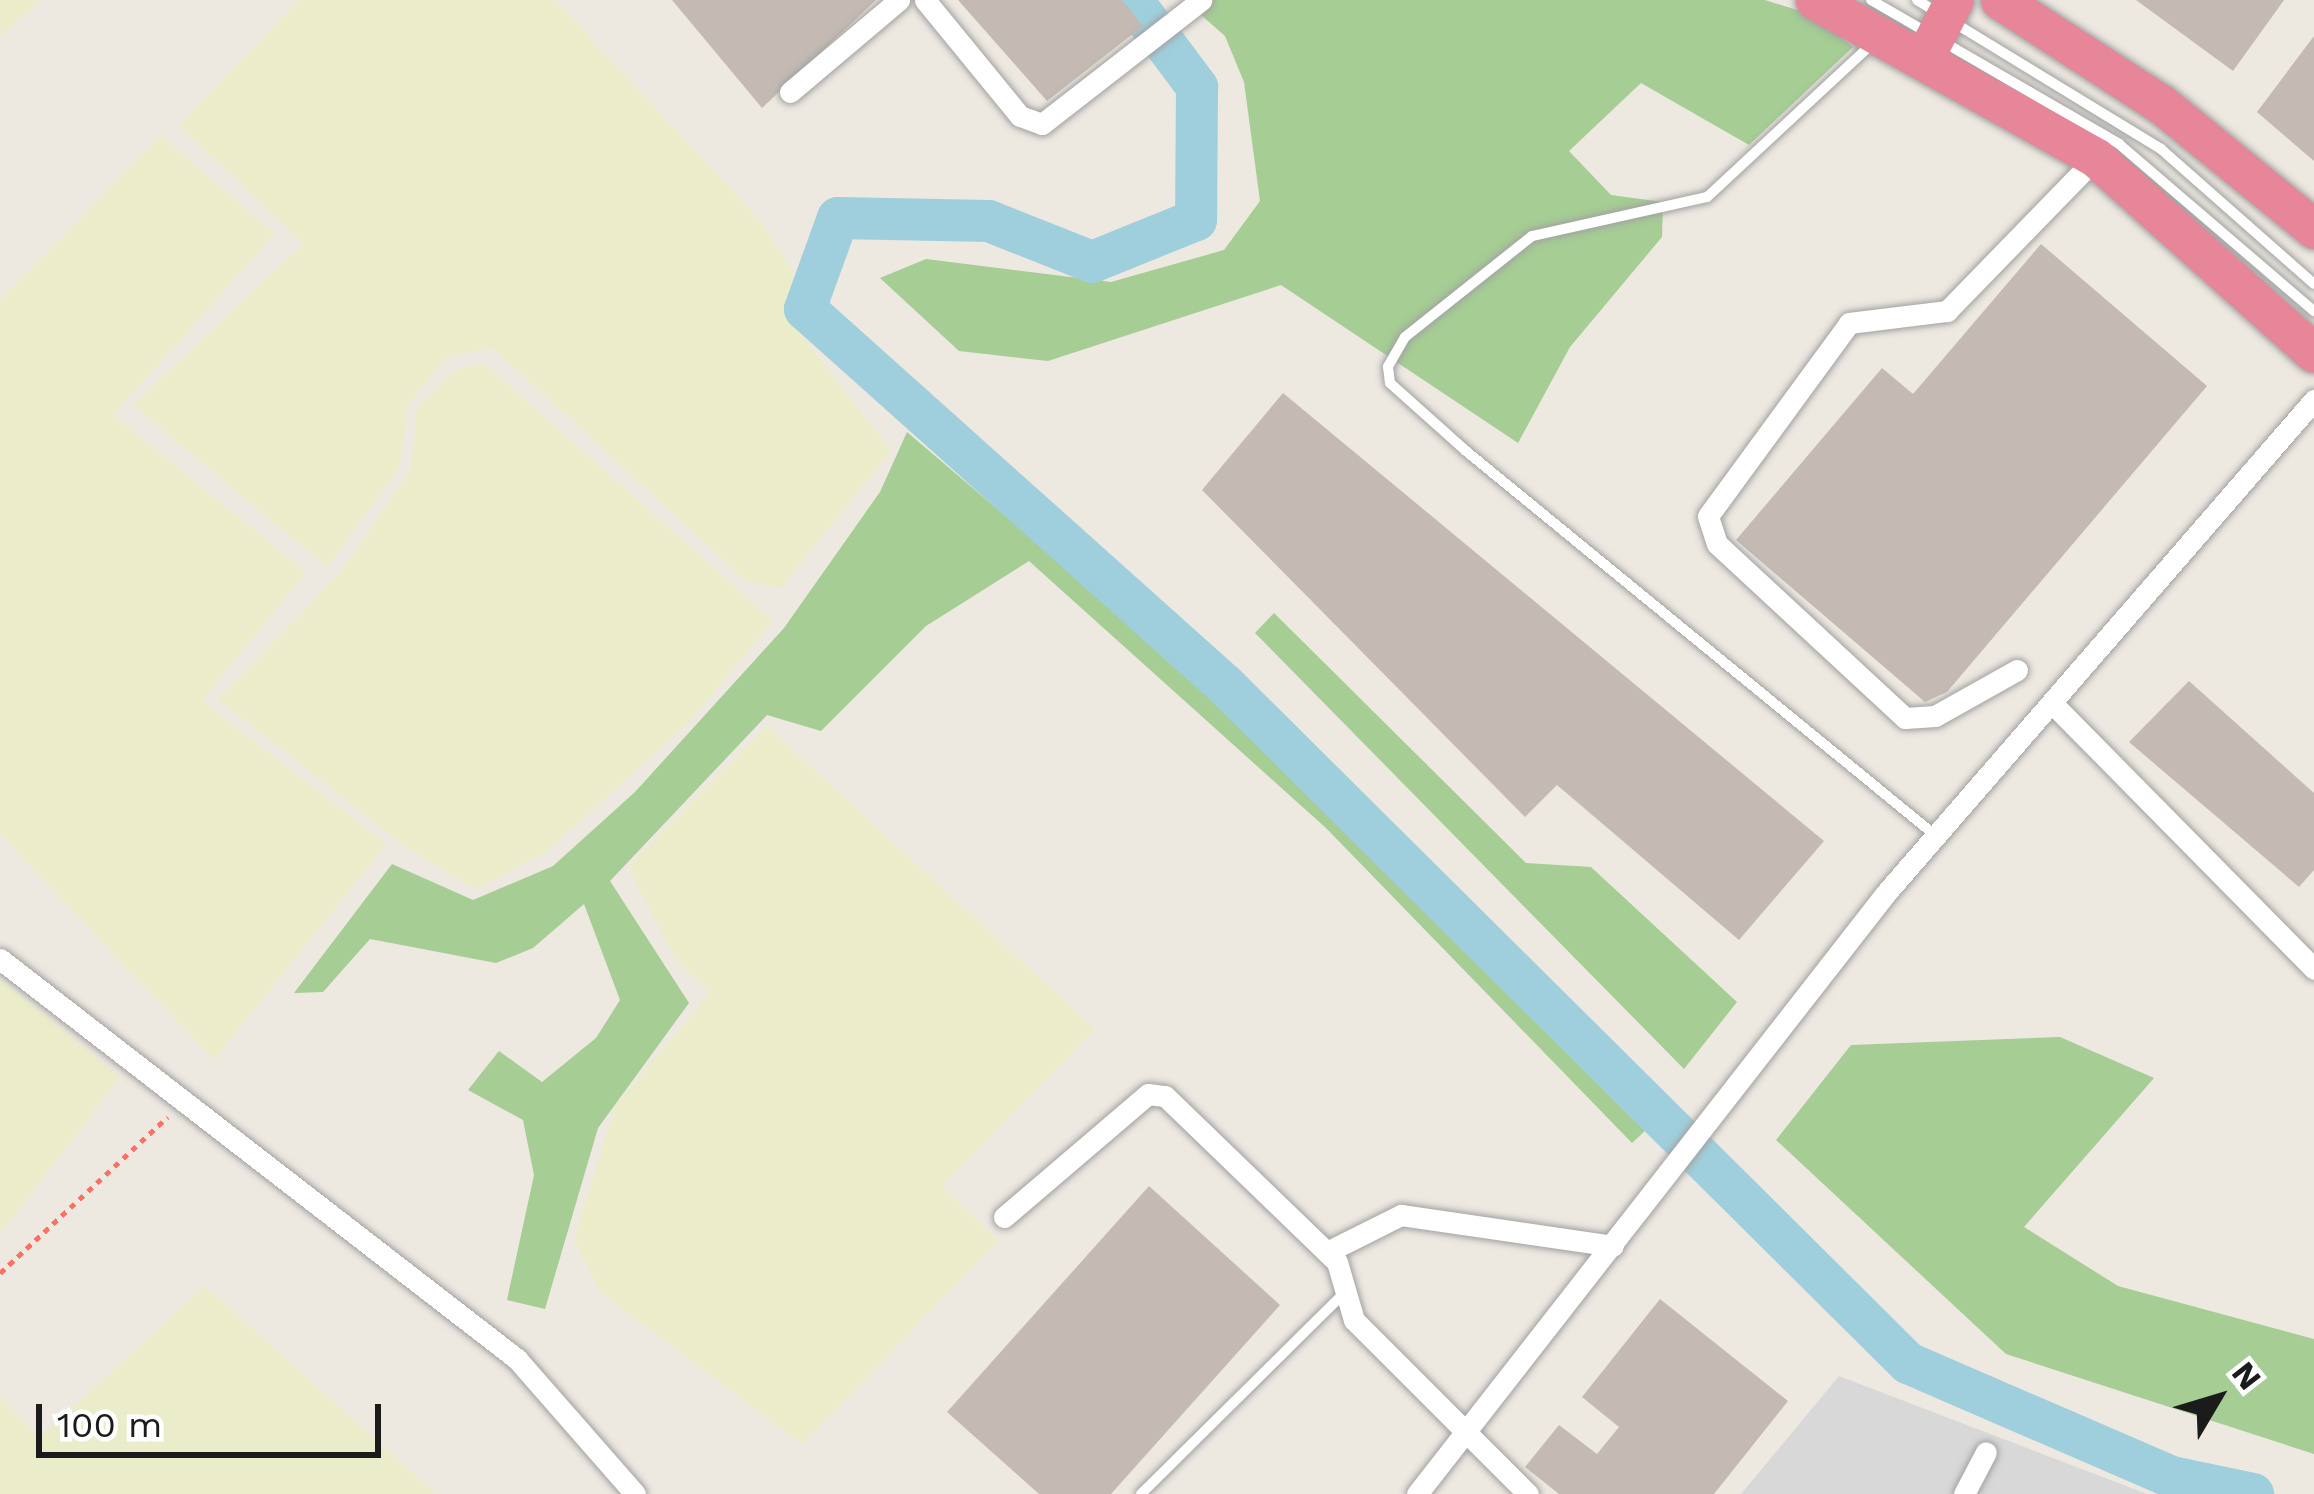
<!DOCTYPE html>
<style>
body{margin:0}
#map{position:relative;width:2314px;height:1494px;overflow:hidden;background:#ede8e0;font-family:"Work Sans",sans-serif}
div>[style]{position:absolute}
.residential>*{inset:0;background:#d9d8d8}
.farmland>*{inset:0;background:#ebedca}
.forest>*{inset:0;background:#a5cd94}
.river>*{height:42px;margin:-21px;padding:0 21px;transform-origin:21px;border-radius:21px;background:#9fcfdc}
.building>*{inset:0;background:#c4bab3}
.path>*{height:4.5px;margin-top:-2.25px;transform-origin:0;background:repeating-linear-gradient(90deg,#fb7062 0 6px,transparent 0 12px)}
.roads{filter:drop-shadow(0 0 3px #a2a2a2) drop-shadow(0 0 3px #a2a2a2)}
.lane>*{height:10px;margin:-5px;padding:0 5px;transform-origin:5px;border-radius:5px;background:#fff}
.street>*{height:21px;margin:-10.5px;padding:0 10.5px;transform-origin:10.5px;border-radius:10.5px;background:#fff}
.highway>*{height:39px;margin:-19.5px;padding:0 19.5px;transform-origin:19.5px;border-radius:19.5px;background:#e78599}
span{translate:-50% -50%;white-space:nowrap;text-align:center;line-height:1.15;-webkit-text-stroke:9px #fff;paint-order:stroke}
.north{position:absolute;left:2158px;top:1338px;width:120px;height:120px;-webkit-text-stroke:9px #fff;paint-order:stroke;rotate:52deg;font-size:33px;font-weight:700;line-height:48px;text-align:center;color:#1b1b1b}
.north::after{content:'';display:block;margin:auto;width:42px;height:54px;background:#1b1b1b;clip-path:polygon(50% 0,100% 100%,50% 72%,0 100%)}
.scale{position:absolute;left:36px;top:1404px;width:345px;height:54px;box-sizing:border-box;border:6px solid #1b1b1b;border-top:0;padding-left:15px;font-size:36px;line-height:42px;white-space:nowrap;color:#1b1b1b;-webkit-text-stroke:9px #fff;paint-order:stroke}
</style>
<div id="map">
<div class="residential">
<i style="clip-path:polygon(1839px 1376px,2147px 1494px,1741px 1494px)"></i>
</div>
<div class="farmland">
<i style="clip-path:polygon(0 0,40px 0,0 38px)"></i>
<i style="clip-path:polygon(299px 0,555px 0,756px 216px,794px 271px,786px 315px,891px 451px,781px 588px,746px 581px,493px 348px,447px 357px,408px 404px,400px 467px,327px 567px,133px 405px,303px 244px,179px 125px)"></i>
<i style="clip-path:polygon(161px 136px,275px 234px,113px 415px,306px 572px,202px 701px,387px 844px,214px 1060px,0 834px,0 300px)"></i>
<i style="clip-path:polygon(484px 363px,773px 621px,689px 722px,546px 852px,476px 889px,408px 849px,218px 699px,341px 572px,411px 469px,417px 408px,455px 370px)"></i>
<i style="clip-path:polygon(767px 726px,1095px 1029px,942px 1186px,998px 1241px,802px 1445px,600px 1292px,574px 1239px,616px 1105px,710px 993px,675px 959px,628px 867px)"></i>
<i style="clip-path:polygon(0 979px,120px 1077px,0 1235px)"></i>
<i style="clip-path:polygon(205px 1286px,436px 1494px,0 1494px,0 1396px,39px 1438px)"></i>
</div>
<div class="forest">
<i style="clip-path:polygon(1184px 0,1765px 0,1813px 15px,1853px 47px,1749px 145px,1641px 83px,1569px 151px,1611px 195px,1663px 202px,1662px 237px,1570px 347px,1518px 443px,1281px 285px,1048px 361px,959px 351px,880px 278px,926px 259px,1111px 282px,1224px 250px,1260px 201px,1244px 82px,1225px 36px)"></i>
<i style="clip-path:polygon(907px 432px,1274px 745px,1647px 1129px,1632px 1143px,1326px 828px,1029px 561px,926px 626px,821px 731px,767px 715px,610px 881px,689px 1003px,598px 1128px,545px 1309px,507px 1300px,534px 1175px,523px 1120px,468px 1090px,499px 1051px,542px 1082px,596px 1038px,620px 1000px,584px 904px,533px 948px,496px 963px,370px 939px,323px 992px,294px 993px,392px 864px,473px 900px,553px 866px,635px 792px,784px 628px,880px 492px)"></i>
<i style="clip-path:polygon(1274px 613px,1526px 863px,1591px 867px,1737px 1002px,1684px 1069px,1255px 633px)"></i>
<i style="clip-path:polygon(2060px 1037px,2154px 1078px,2024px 1227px,2118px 1286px,2314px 1339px,2314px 1454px,2006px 1354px,1776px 1140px,1851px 1045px)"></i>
</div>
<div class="river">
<i style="left:1132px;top:0;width:109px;rotate:53.2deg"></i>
<i style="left:1197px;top:87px;width:133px;rotate:90.4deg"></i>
<i style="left:1196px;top:220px;width:112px;rotate:158deg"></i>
<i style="left:1092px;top:262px;width:111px;rotate:-158.3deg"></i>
<i style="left:989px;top:221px;width:151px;rotate:-178.9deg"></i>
<i style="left:838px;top:218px;width:97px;rotate:109.9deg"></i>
<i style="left:805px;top:309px;width:562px;rotate:41.83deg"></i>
<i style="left:1224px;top:684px;width:964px;rotate:44.79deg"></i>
<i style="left:1908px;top:1363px;width:288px;rotate:23.4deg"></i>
<i style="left:2172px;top:1477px;width:83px;rotate:11.9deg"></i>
</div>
<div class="building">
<i style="clip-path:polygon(672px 0,876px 0,762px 108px)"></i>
<i style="clip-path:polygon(958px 0,1122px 0,1143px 26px,1047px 101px)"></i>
<i style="clip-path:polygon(2136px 0,2284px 0,2233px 71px)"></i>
<i style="clip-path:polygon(2314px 36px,2314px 161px,2257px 112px)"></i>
<i style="clip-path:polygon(2041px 244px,2207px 386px,1947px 692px,1925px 702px,1736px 540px,1882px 368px,1913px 394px)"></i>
<i style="clip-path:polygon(1283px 393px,1824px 841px,1739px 940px,1557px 785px,1525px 817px,1202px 490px)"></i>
<i style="clip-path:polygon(2189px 681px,2314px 793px,2314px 870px,2299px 887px,2129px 742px)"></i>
<i style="clip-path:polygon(1149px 1186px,1280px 1305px,1111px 1494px,1039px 1494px,947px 1412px)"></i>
<i style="clip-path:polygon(1660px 1299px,1788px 1401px,1714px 1494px,1559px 1494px,1525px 1467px,1559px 1425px,1597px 1454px,1619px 1427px,1582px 1397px)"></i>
</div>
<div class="path">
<i style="left:0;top:1273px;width:229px;rotate:-43deg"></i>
</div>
<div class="roads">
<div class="lane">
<i style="left:1871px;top:0;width:287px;rotate:30.1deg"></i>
<i style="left:2119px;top:144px;width:257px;rotate:40.6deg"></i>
<i style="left:1917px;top:0;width:286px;rotate:31.4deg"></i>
<i style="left:2161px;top:149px;width:204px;rotate:41.4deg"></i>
<i style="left:1875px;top:41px;width:229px;rotate:137.1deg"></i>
<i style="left:1707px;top:197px;width:179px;rotate:167.4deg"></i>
<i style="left:1532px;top:236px;width:162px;rotate:141.5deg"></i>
<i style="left:1405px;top:337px;width:34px;rotate:120deg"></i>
<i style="left:1388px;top:367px;width:16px;rotate:83deg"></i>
<i style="left:1390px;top:383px;width:102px;rotate:41.8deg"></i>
<i style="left:1466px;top:451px;width:608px;rotate:39.32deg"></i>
<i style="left:1141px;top:1494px;width:284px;rotate:-44.7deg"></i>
</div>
<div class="street">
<i style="left:925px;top:0;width:150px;rotate:50.7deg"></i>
<i style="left:1020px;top:116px;width:23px;rotate:20deg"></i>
<i style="left:1042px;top:124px;width:202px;rotate:-37.9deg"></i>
<i style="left:790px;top:92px;width:143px;rotate:-40.2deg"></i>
<i style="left:2017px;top:670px;width:94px;rotate:150.7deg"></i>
<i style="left:1935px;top:716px;width:30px;rotate:176deg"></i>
<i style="left:1905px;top:718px;width:256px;rotate:-137.2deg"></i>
<i style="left:1717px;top:544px;width:29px;rotate:-108deg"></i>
<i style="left:1708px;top:516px;width:239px;rotate:-53.8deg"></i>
<i style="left:1849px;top:323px;width:99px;rotate:-7deg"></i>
<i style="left:1947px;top:311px;width:214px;rotate:-45.8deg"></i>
<i style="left:2053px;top:704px;width:372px;rotate:45.4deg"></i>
<i style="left:0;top:959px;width:654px;rotate:37.73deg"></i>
<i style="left:517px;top:1359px;width:179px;rotate:48.8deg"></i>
<i style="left:1004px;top:1217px;width:189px;rotate:-40.5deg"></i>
<i style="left:1148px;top:1094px;width:17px;rotate:7deg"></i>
<i style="left:1165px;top:1096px;width:239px;rotate:44deg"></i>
<i style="left:1337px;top:1262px;width:60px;rotate:73.7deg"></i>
<i style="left:1354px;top:1320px;width:246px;rotate:45deg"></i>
<i style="left:1327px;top:1252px;width:83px;rotate:-26.6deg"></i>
<i style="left:1401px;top:1215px;width:214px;rotate:8.3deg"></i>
<i style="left:1417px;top:1494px;width:762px;rotate:-52.03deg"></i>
<i style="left:1886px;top:893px;width:653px;rotate:-49.04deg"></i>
<i style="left:1964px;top:1494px;width:47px;rotate:-62.4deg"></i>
</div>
<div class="highway">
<i style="left:1815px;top:0;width:322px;rotate:29.3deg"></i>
<i style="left:2096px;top:158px;width:292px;rotate:41.8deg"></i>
<i style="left:2000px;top:0;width:192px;rotate:32.9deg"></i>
<i style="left:2161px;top:104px;width:198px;rotate:39.2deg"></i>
<i style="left:1924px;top:58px;width:65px;rotate:-62.7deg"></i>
</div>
</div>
<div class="north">N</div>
<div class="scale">100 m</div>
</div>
